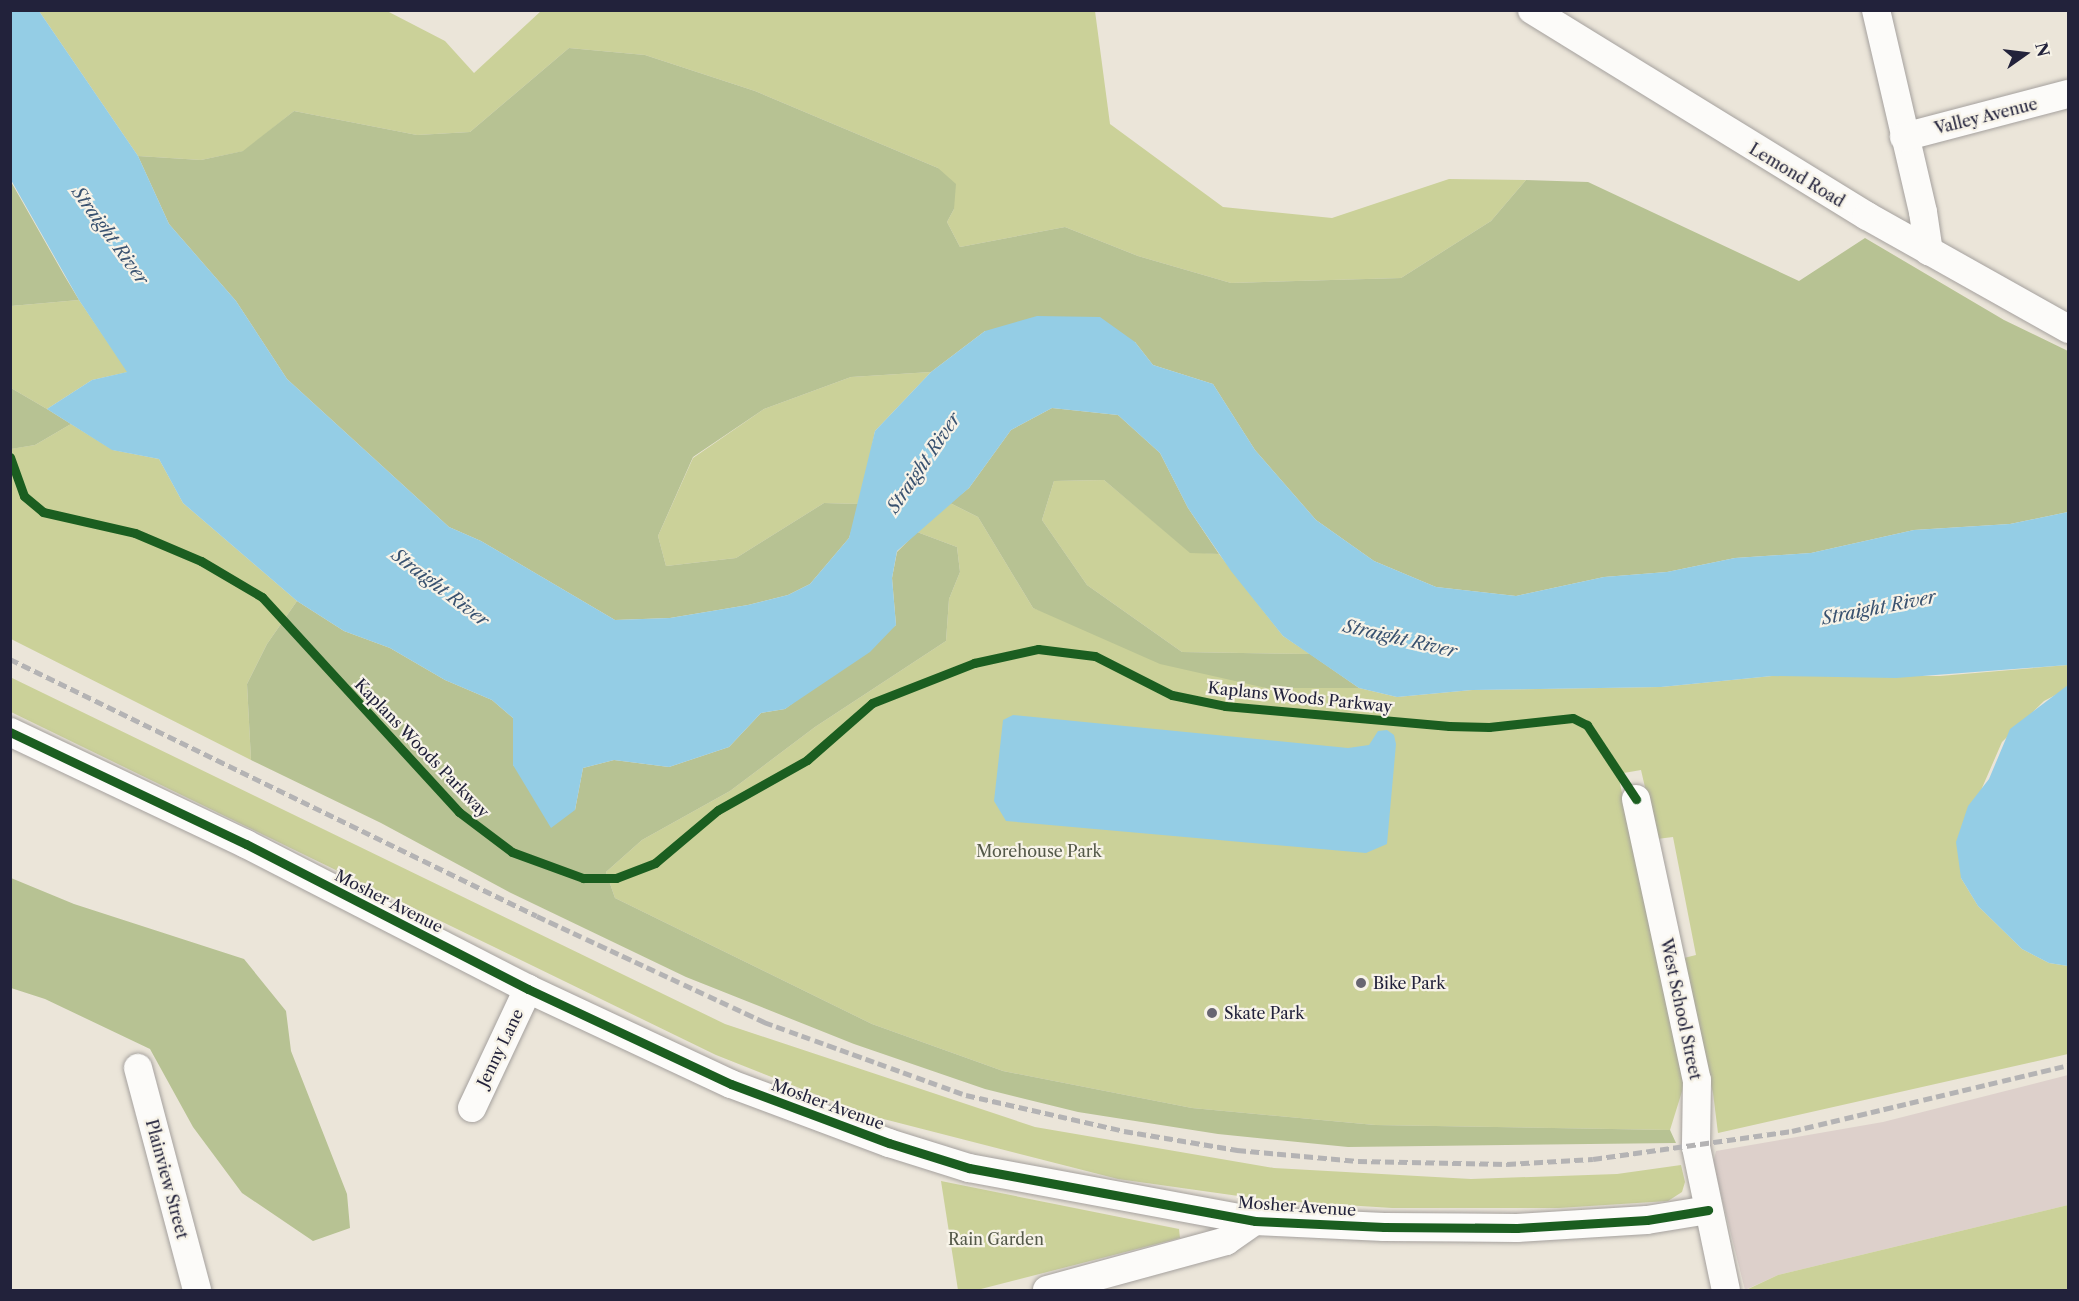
<!DOCTYPE html>
<style>
body{margin:0}
#map{position:relative;width:2079px;height:1301px;overflow:hidden;background:#ebe5d9;font-family:"Libre Caslon Text",serif}
div>[style]{position:absolute}
.industrial>*{inset:0;background:#ddd0cb}
.green>*{inset:0;background:#cbd199}
.forest>*{inset:0;background:#b7c293}
.water>*{inset:0;background:#94cde5}
.roads{filter:drop-shadow(0 0 2px #a5a19e) drop-shadow(0 0 2px #a5a19e)}
.minor>*{height:28px;margin:-14px;padding:0 14px;transform-origin:14px;border-radius:14px;background:#fcfbf9}
.rail>*{height:4.5px;margin-top:-2.25px;transform-origin:0;background:repeating-linear-gradient(90deg,#b4b3b4 0 9px,transparent 0 13.5px)}
.cycleway>*{height:9px;margin:-4.5px;padding:0 4.5px;transform-origin:4.5px;border-radius:4.5px;background:#1b5e20}
.dots>*{width:16px;height:16px;translate:-50% -50%;box-sizing:border-box;border:3px solid #f7f3e8;border-radius:50%}
span{translate:-50% -50%;white-space:nowrap;text-align:center;line-height:1.15;-webkit-text-stroke:4.5px #f7f3e8;paint-order:stroke}
.street-label{font-size:16px;color:#22223b}
.park-label{font-size:16px;color:#545949}
.poi-label{font-size:16px;color:#22223b}
.left{translate:0 -50%;text-align:left}
.water-label{font-size:18px;color:#395270;font-style:italic}
.frame{position:absolute;inset:0;border:12px solid #22223b;pointer-events:none}
.north{position:absolute;left:1995px;top:24px;width:60px;height:60px;-webkit-text-stroke:4px #f7f3e8;paint-order:stroke;rotate:76deg;font-size:16px;font-weight:700;line-height:24px;text-align:center;color:#22223b}
.north::after{content:'';display:block;margin:auto;width:21px;height:27px;background:#22223b;clip-path:polygon(50% 0,100% 100%,50% 72%,0 100%)}
</style>
<div id="map">
<div class="industrial">
<i style="clip-path:polygon(2068px 1075px,2068px 1205px,1778px 1275px,1745px 1290px,1713px 1163px,1716px 1151px,1883px 1122px)"></i>
</div>
<div class="green">
<i style="clip-path:polygon(39px 11px,387px 11px,445px 41px,474px 73px,541px 11px,1095px 11px,1110px 124px,1223px 207px,1332px 218px,1449px 179px,1526px 180px,1491px 221px,1401px 278px,1231px 283px,1138px 256px,1065px 227px,960px 247px,947px 222px,954px 209px,938px 168px,755px 91px,645px 55px,569px 48px,470px 132px,417px 135px,294px 111px,244px 151px,201px 160px,138px 156px)"></i>
<i style="clip-path:polygon(79px 300px,128px 372px,92px 380px,47px 409px,11px 388px,11px 306px)"></i>
<i style="clip-path:polygon(931px 372px,875px 431px,860px 504px,824px 503px,736px 558px,666px 566px,658px 536px,693px 458px,764px 409px,851px 377px)"></i>
<i style="clip-path:polygon(71px 424px,113px 450px,159px 459px,183px 503px,297px 601px,267px 644px,247px 684px,251px 760px,11px 639px,10px 449px,35px 445px)"></i>
<i style="clip-path:polygon(1104px 480px,1190px 552px,1219px 554px,1283px 636px,1310px 654px,1182px 652px,1087px 585px,1042px 520px,1054px 481px)"></i>
<i style="clip-path:polygon(950px 503px,978px 517px,1033px 608px,1266px 688px,1359px 688px,1397px 697px,1472px 690px,1661px 687px,1772px 676px,1940px 676px,2068px 665px,2067px 689px,2044px 701px,2002px 742px,1982px 788px,1961px 878px,1978px 906px,2022px 949px,2049px 963px,2068px 966px,2068px 1054px,1718px 1133px,1713px 1093px,1680px 959px,1696px 955px,1673px 837px,1657px 839px,1641px 770px,1618px 774px,1684px 1085px,1670px 1130px,1375px 1125px,1192px 1108px,1003px 1071px,872px 1024px,615px 898px,606px 872px,642px 840px,730px 791px,815px 727px,946px 641px,949px 599px,960px 572px,957px 547px,917px 532px)"></i>
<i style="clip-path:polygon(10px 677px,725px 1024px,1035px 1127px,1274px 1168px,1471px 1179px,1617px 1174px,1681px 1165px,1685px 1182px,1682px 1192px,1668px 1201px,1559px 1208px,1392px 1208px,1267px 1200px,1118px 1179px,868px 1115px,716px 1055px,11px 712px)"></i>
<i style="clip-path:polygon(941px 1181px,1179px 1229px,1180px 1238px,977px 1290px,958px 1290px)"></i>
<i style="clip-path:polygon(2068px 1205px,2068px 1290px,1746px 1290px,1778px 1275px)"></i>
</div>
<div class="forest">
<i style="clip-path:polygon(569px 48px,645px 55px,755px 91px,938px 168px,956px 184px,954px 209px,947px 222px,960px 247px,1065px 227px,1138px 256px,1231px 283px,1401px 278px,1491px 221px,1526px 180px,1588px 182px,1799px 281px,1865px 238px,2004px 320px,2068px 351px,2068px 512px,2010px 524px,1914px 530px,1811px 553px,1735px 558px,1667px 572px,1604px 577px,1516px 596px,1436px 587px,1374px 561px,1316px 520px,1255px 450px,1213px 384px,1153px 365px,1135px 342px,985px 331px,931px 372px,851px 377px,764px 409px,693px 457px,658px 536px,666px 566px,736px 558px,824px 503px,860px 504px,849px 538px,810px 584px,788px 595px,748px 605px,670px 618px,615px 620px,481px 541px,449px 527px,287px 379px,236px 301px,169px 224px,138px 156px,201px 160px,243px 151px,294px 111px,417px 135px,470px 132px)"></i>
<i style="clip-path:polygon(10px 180px,64px 275px,79px 300px,11px 306px)"></i>
<i style="clip-path:polygon(11px 388px,47px 409px,71px 424px,35px 445px,11px 449px)"></i>
<i style="clip-path:polygon(1052px 408px,1118px 415px,1160px 453px,1188px 508px,1219px 554px,1190px 553px,1104px 480px,1054px 481px,1042px 520px,1087px 585px,1182px 652px,1310px 654px,1359px 688px,1266px 688px,1160px 664px,1033px 608px,978px 517px,950px 503px,969px 488px,1011px 430px)"></i>
<i style="clip-path:polygon(917px 532px,957px 547px,960px 572px,949px 599px,946px 641px,815px 727px,730px 791px,642px 840px,606px 872px,615px 898px,872px 1024px,1003px 1071px,1192px 1108px,1375px 1125px,1670px 1130px,1676px 1143px,1348px 1147px,1218px 1134px,1078px 1112px,985px 1089px,854px 1044px,686px 977px,511px 893px,381px 823px,251px 760px,247px 684px,267px 644px,297px 601px,344px 631px,390px 648px,445px 680px,492px 700px,513px 718px,513px 765px,575px 810px,583px 768px,614px 760px,669px 767px,729px 747px,761px 713px,785px 709px,896px 625px,892px 578px,897px 552px)"></i>
<i style="clip-path:polygon(11px 878px,74px 904px,244px 959px,286px 1011px,291px 1051px,347px 1194px,350px 1228px,313px 1241px,242px 1193px,193px 1127px,150px 1049px,45px 999px,11px 988px)"></i>
</div>
<div class="water">
<i style="clip-path:polygon(10px 11px,39px 11px,138px 156px,169px 224px,236px 301px,287px 379px,449px 527px,481px 541px,615px 620px,670px 618px,748px 605px,788px 595px,810px 584px,849px 538px,875px 431px,931px 372px,985px 331px,1037px 316px,1100px 317px,1135px 342px,1153px 365px,1213px 384px,1255px 450px,1316px 520px,1374px 561px,1436px 587px,1516px 596px,1604px 577px,1667px 572px,1735px 558px,1811px 553px,1914px 530px,2010px 524px,2068px 512px,2068px 665px,1896px 678px,1772px 676px,1661px 687px,1472px 690px,1397px 697px,1359px 688px,1283px 636px,1231px 571px,1188px 508px,1160px 453px,1118px 415px,1052px 408px,1011px 430px,969px 488px,897px 551px,892px 578px,896px 625px,870px 652px,785px 709px,761px 713px,729px 747px,669px 767px,614px 760px,583px 768px,575px 810px,551px 828px,513px 765px,513px 718px,492px 700px,445px 680px,390px 648px,344px 631px,297px 601px,183px 503px,159px 459px,112px 450px,47px 409px,92px 380px,127px 372px,79px 300px,11px 180px)"></i>
<i style="clip-path:polygon(2068px 685px,2068px 966px,2049px 963px,2022px 949px,1978px 906px,1961px 878px,1956px 842px,1968px 806px,1989px 779px,2010px 729px)"></i>
<i style="clip-path:polygon(1013px 715px,1348px 748px,1369px 745px,1378px 731px,1387px 730px,1394px 735px,1396px 744px,1387px 844px,1366px 853px,1006px 821px,994px 801px,1003px 720px)"></i>
</div>
<div class="roads">
<div class="minor">
<i style="left:1532px;top:10px;width:393px;rotate:31.6deg"></i>
<i style="left:1867px;top:216px;width:231px;rotate:29.3deg"></i>
<i style="left:1876px;top:10px;width:207px;rotate:76.9deg"></i>
<i style="left:1923px;top:212px;width:40px;rotate:81.5deg"></i>
<i style="left:1904px;top:137px;width:170px;rotate:-14.7deg"></i>
<i style="left:10px;top:732px;width:261px;rotate:25.4deg"></i>
<i style="left:246px;top:844px;width:317px;rotate:27.2deg"></i>
<i style="left:528px;top:989px;width:224px;rotate:25.1deg"></i>
<i style="left:731px;top:1084px;width:169px;rotate:20.5deg"></i>
<i style="left:889px;top:1143px;width:84px;rotate:17.4deg"></i>
<i style="left:969px;top:1168px;width:291px;rotate:10.5deg"></i>
<i style="left:1255px;top:1221px;width:129px;rotate:2.7deg"></i>
<i style="left:1384px;top:1227px;width:133px;rotate:0.4deg"></i>
<i style="left:1517px;top:1228px;width:130px;rotate:-3.5deg"></i>
<i style="left:1647px;top:1220px;width:62px;rotate:-9.3deg"></i>
<i style="left:1636px;top:799px;width:288px;rotate:77.8deg"></i>
<i style="left:1697px;top:1080px;width:67px;rotate:90.9deg"></i>
<i style="left:1696px;top:1147px;width:146px;rotate:78.2deg"></i>
<i style="left:138px;top:1068px;width:230px;rotate:75.1deg"></i>
<i style="left:472px;top:1108px;width:132px;rotate:-64.8deg"></i>
<i style="left:1047px;top:1290px;width:186px;rotate:-15.3deg"></i>
<i style="left:1226px;top:1241px;width:35px;rotate:-35deg"></i>
</div>
</div>
<div class="rail">
<i style="left:10px;top:659px;width:586px;rotate:26deg"></i>
<i style="left:537px;top:916px;width:251px;rotate:25deg"></i>
<i style="left:764px;top:1022px;width:215px;rotate:19.9deg"></i>
<i style="left:966px;top:1095px;width:162px;rotate:12.8deg"></i>
<i style="left:1124px;top:1131px;width:115px;rotate:9.5deg"></i>
<i style="left:1237px;top:1150px;width:121px;rotate:5.2deg"></i>
<i style="left:1358px;top:1161px;width:149px;rotate:1.2deg"></i>
<i style="left:1507px;top:1164px;width:86px;rotate:-3.3deg"></i>
<i style="left:1593px;top:1159px;width:201px;rotate:-8deg"></i>
<i style="left:1792px;top:1131px;width:284px;rotate:-13.4deg"></i>
</div>
<div class="cycleway">
<i style="left:10px;top:457px;width:41px;rotate:70.3deg"></i>
<i style="left:24px;top:496px;width:25px;rotate:40deg"></i>
<i style="left:43px;top:512px;width:94px;rotate:12.9deg"></i>
<i style="left:135px;top:533px;width:72px;rotate:23deg"></i>
<i style="left:201px;top:561px;width:71px;rotate:30.5deg"></i>
<i style="left:262px;top:597px;width:292px;rotate:47.5deg"></i>
<i style="left:459px;top:812px;width:66px;rotate:37deg"></i>
<i style="left:512px;top:852px;width:76px;rotate:20.1deg"></i>
<i style="left:583px;top:878px;width:33px"></i>
<i style="left:616px;top:878px;width:42px;rotate:-21deg"></i>
<i style="left:655px;top:863px;width:82px;rotate:-40.1deg"></i>
<i style="left:718px;top:810px;width:102px;rotate:-29.3deg"></i>
<i style="left:807px;top:760px;width:86px;rotate:-41.2deg"></i>
<i style="left:872px;top:703px;width:110px;rotate:-21.4deg"></i>
<i style="left:974px;top:663px;width:66px;rotate:-12.3deg"></i>
<i style="left:1038px;top:649px;width:57px;rotate:7deg"></i>
<i style="left:1095px;top:656px;width:86px;rotate:26.9deg"></i>
<i style="left:1172px;top:695px;width:54px;rotate:11.7deg"></i>
<i style="left:1225px;top:706px;width:225px;rotate:5.1deg"></i>
<i style="left:1449px;top:726px;width:40px;rotate:1.4deg"></i>
<i style="left:1489px;top:727px;width:84px;rotate:-6.1deg"></i>
<i style="left:1573px;top:718px;width:16px;rotate:27deg"></i>
<i style="left:1587px;top:725px;width:89px;rotate:56.5deg"></i>
<i style="left:10px;top:732px;width:261px;rotate:25.4deg"></i>
<i style="left:246px;top:844px;width:317px;rotate:27.2deg"></i>
<i style="left:528px;top:989px;width:224px;rotate:25.1deg"></i>
<i style="left:731px;top:1084px;width:169px;rotate:20.5deg"></i>
<i style="left:889px;top:1143px;width:84px;rotate:17.4deg"></i>
<i style="left:969px;top:1168px;width:291px;rotate:10.5deg"></i>
<i style="left:1255px;top:1221px;width:129px;rotate:2.7deg"></i>
<i style="left:1384px;top:1227px;width:133px;rotate:0.4deg"></i>
<i style="left:1517px;top:1228px;width:130px;rotate:-3.5deg"></i>
<i style="left:1647px;top:1220px;width:62px;rotate:-9.3deg"></i>
</div>
<div class="dots">
<i style="left:1361px;top:983px;background:#686672"></i>
<i style="left:1212px;top:1013px;background:#686672"></i>
</div>
<div class="street-label">
<span style="left:1986px;top:116px;rotate:-14deg">Valley Avenue</span>
<span style="left:1797px;top:175px;rotate:31deg">Lemond Road</span>
<span style="left:1300px;top:697px;rotate:6deg">Kaplans Woods Parkway</span>
<span style="left:422px;top:748px;rotate:46deg">Kaplans Woods Parkway</span>
<span style="left:389px;top:901px;rotate:27deg">Mosher Avenue</span>
<span style="left:1681px;top:1009px;rotate:78deg">West School Street</span>
<span style="left:500px;top:1048px;rotate:-64deg">Jenny Lane</span>
<span style="left:828px;top:1104px;rotate:20deg">Mosher Avenue</span>
<span style="left:167px;top:1179px;rotate:75deg">Plainview Street</span>
<span style="left:1297px;top:1206px;rotate:4deg">Mosher Avenue</span>
</div>
<div class="park-label">
<span style="left:1039px;top:851px">Morehouse Park</span>
<span style="left:996px;top:1239px">Rain Garden</span>
</div>
<div class="poi-label">
<span class="left" style="left:1373px;top:983px">Bike Park</span>
<span class="left" style="left:1224px;top:1013px">Skate Park</span>
</div>
<div class="water-label">
<span style="left:110px;top:236px;rotate:54deg">Straight River</span>
<span style="left:924px;top:463px;rotate:-56deg">Straight River</span>
<span style="left:440px;top:588px;rotate:37deg">Straight River</span>
<span style="left:1879px;top:608px;rotate:-11deg">Straight River</span>
<span style="left:1400px;top:639px;rotate:13deg">Straight River</span>
</div>
<div class="frame"></div>
<div class="north">N</div>
</div>
